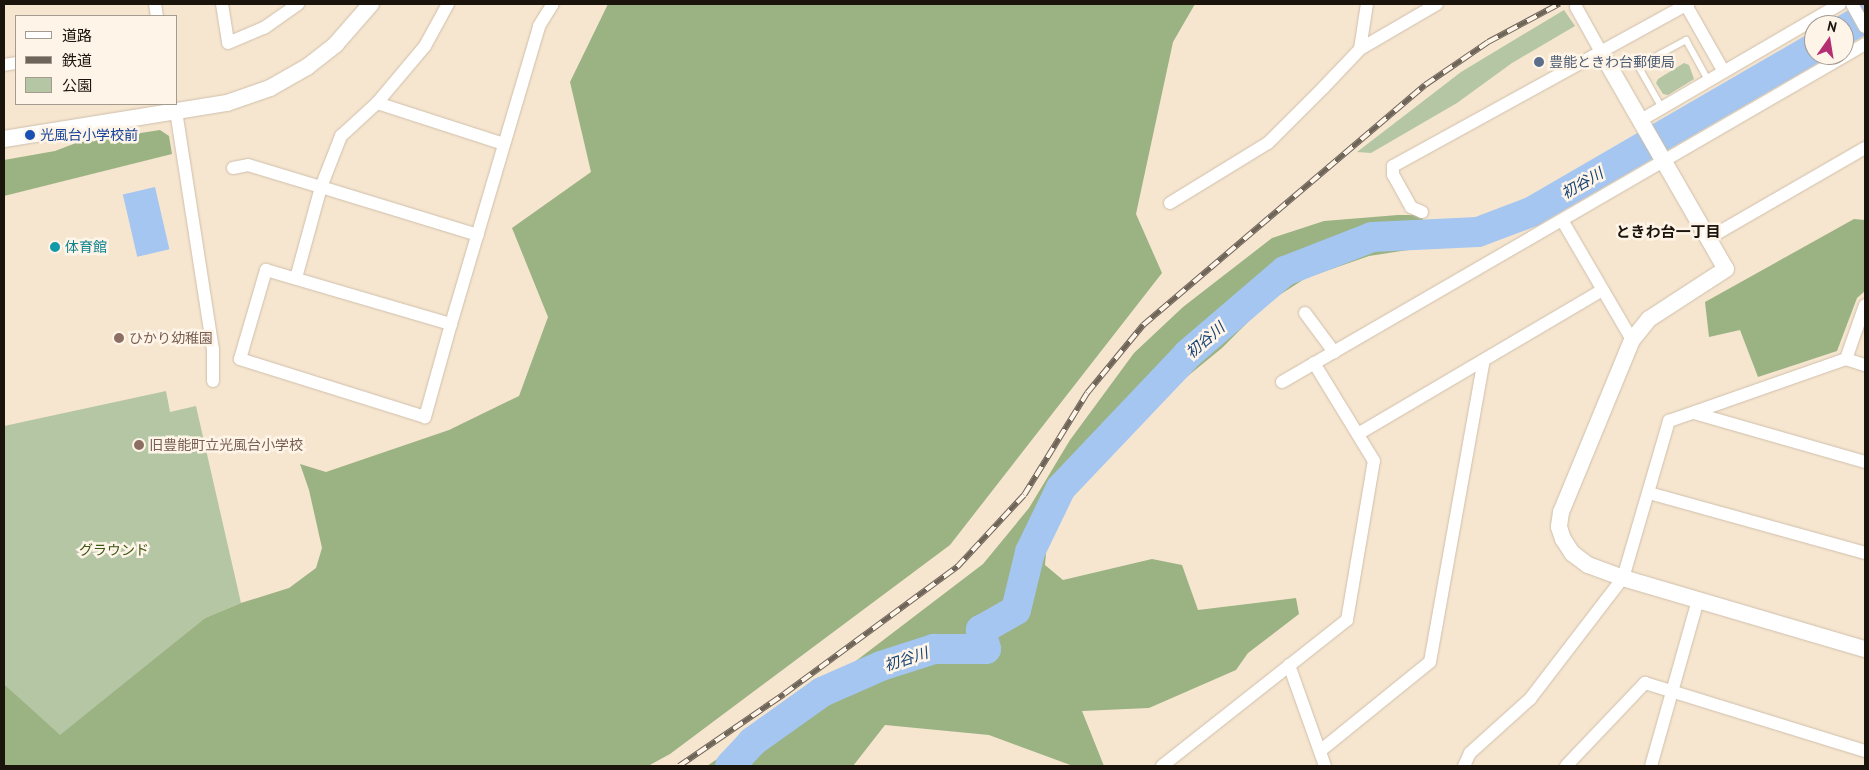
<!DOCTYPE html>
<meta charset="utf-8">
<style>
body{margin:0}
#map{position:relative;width:1869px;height:770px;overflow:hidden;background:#f6e6d0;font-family:"PT Sans","Noto Sans JP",sans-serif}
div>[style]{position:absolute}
.green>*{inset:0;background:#b5c6a5}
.forest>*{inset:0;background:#9bb283}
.water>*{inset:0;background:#a4c6f0;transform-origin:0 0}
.river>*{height:30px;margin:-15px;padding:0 15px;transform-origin:15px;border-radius:15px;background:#a4c6f0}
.roads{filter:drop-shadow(0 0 1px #cfbfaa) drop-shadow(0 0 1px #cfbfaa)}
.service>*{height:6px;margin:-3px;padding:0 3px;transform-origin:3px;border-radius:3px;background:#fff}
.minor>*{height:12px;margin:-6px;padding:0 6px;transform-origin:6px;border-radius:6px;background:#fff}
.tertiary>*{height:16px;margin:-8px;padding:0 8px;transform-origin:8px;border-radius:8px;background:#fff}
.rail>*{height:5.5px;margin-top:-2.75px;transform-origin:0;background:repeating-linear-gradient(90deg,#fef4e7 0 11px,#6e6458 0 22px);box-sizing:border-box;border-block:1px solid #6e6458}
.dots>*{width:14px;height:14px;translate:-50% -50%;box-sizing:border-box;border:2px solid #fef4e7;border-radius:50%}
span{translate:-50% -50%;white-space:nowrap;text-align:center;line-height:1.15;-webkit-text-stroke:5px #fef4e7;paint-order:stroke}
.service-label{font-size:14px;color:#4e5e75}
.left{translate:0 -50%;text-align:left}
.transit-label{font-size:14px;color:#164399}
.culture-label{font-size:14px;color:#0d838f}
.education-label{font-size:14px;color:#785e54}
.park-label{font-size:14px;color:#3d5812}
.water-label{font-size:15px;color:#144275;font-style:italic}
.neighbourhood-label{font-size:15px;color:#1a140d;font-weight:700}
.frame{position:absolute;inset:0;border:5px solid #1a140d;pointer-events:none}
.legend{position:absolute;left:15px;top:15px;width:162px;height:90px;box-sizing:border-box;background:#fef4e7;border:1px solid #a39a90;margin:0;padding:6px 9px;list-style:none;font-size:15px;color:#1a140d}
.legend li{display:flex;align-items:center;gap:10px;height:25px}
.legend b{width:25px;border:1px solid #a39a90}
.north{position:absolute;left:1804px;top:15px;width:50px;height:50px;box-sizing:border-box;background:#fef4e7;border:1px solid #a39a90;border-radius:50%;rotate:13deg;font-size:14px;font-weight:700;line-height:20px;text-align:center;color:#1a140d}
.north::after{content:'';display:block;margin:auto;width:18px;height:22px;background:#b42e72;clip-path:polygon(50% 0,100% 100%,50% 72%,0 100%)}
</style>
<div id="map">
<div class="green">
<i style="clip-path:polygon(1564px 10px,1575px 26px,1512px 63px,1457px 103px,1371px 153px,1357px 152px,1461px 72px)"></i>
<i style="clip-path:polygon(1684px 63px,1689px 65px,1694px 79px,1668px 95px,1663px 94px,1656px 83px,1658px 79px)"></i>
<i style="clip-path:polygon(166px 391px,170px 412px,196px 406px,241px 603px,205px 618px,60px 736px,4px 684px,4px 426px)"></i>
</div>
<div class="forest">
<i style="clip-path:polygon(608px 4px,1195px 4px,1173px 42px,1136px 214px,1162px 273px,950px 545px,670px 754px,648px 766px,4px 766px,4px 684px,60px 735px,205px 618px,241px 603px,289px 588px,316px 568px,322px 548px,309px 490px,300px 464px,326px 472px,449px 430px,519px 396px,548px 317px,512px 228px,591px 172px,570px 82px)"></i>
<i style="clip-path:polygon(160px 130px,169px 136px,172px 154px,4px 196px,4px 160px,55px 151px,76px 143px)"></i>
<i style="clip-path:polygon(1398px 215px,1421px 215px,1434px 246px,1369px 256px,1306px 278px,1267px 303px,1222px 348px,1117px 434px,1070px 488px,1048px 529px,1045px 565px,1063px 580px,1152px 559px,1182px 565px,1198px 610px,1296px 598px,1299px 614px,1248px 653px,1236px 670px,1149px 708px,1082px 711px,1104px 766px,1073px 766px,989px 735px,885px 725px,853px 766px,707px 766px,823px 686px,983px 564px,1029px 508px,1070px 440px,1134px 353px,1183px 307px,1272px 238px,1324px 221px)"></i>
<i style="clip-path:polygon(1854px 219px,1865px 220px,1865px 291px,1857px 298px,1837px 351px,1758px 377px,1740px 330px,1709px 337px,1705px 302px)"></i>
</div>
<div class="water">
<i style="left:155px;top:187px;width:64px;height:33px;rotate:77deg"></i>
</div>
<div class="river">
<i style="left:1844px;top:30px;width:24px;rotate:-30deg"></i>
<i style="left:730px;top:766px;width:33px;rotate:-47deg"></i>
<i style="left:752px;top:742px;width:86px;rotate:-35.5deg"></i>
<i style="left:822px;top:692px;width:64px;rotate:-23.8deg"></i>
<i style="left:881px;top:666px;width:56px;rotate:-17.8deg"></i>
<i style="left:934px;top:649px;width:52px"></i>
<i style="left:986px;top:649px;width:20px;rotate:-105deg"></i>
<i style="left:981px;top:630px;width:40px;rotate:-29.7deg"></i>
<i style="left:1016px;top:610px;width:60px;rotate:-76.4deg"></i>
<i style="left:1030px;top:552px;width:71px;rotate:-64.2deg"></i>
<i style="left:1061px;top:488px;width:185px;rotate:-46.5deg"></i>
<i style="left:1188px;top:354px;width:128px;rotate:-40.6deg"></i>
<i style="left:1285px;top:271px;width:93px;rotate:-21.3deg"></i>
<i style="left:1372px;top:237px;width:106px;rotate:-2.7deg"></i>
<i style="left:1478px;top:232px;width:57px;rotate:-20.7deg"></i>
<i style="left:1531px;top:212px;width:327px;rotate:-30.1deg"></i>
</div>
<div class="roads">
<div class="service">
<i style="left:1662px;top:108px;width:48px;rotate:-119.7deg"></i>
<i style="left:1638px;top:66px;width:55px;rotate:-28.4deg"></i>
<i style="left:1686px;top:40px;width:46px;rotate:61.2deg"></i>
</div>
<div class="minor">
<i style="left:155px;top:4px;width:12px;rotate:81deg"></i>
<i style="left:222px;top:4px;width:39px;rotate:81deg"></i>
<i style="left:228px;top:43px;width:39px;rotate:-23deg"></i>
<i style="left:264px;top:28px;width:42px;rotate:-35.2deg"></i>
<i style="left:1852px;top:4px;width:26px;rotate:61deg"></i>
<i style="left:1686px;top:5px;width:75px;rotate:60.4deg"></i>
<i style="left:1576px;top:7px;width:51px;rotate:60.9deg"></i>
<i style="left:1360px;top:49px;width:89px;rotate:-30.3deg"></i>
<i style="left:4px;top:65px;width:12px;rotate:-9deg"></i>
<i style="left:377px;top:103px;width:133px;rotate:17.9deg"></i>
<i style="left:176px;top:111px;width:241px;rotate:81.2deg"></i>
<i style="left:213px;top:349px;width:32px;rotate:90deg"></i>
<i style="left:1641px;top:120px;width:230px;rotate:-30.2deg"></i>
<i style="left:233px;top:168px;width:15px;rotate:-11deg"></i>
<i style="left:248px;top:165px;width:76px;rotate:16.8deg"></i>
<i style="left:321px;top:187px;width:55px;rotate:-68.6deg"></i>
<i style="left:341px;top:136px;width:49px;rotate:-42.5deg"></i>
<i style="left:377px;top:103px;width:75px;rotate:-49.9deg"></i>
<i style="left:425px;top:46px;width:48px;rotate:-61.3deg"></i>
<i style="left:1170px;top:203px;width:115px;rotate:-31.5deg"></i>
<i style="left:1268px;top:143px;width:79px;rotate:-45deg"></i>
<i style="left:1324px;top:87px;width:52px;rotate:-46.5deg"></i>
<i style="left:1360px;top:49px;width:46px;rotate:-81.2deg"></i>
<i style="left:1422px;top:212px;width:12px;rotate:-156deg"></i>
<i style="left:1411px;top:207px;width:37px;rotate:-119deg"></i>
<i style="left:1393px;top:175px;width:9px;rotate:-90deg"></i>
<i style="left:1393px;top:166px;width:337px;rotate:-28.8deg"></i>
<i style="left:1562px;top:220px;width:139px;rotate:59.7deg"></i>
<i style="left:1709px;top:238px;width:180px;rotate:-30deg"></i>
<i style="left:296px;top:278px;width:94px;rotate:-74.6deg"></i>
<i style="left:321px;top:187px;width:164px;rotate:17deg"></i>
<i style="left:1305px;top:313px;width:49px;rotate:53.4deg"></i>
<i style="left:451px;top:324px;width:97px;rotate:105.6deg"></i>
<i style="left:425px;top:417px;width:194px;rotate:-162.6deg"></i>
<i style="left:240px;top:359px;width:93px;rotate:-73.7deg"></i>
<i style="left:266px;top:270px;width:193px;rotate:16.3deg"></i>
<i style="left:451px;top:324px;width:311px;rotate:-73.5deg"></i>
<i style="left:539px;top:26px;width:26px;rotate:-58deg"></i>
<i style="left:1846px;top:359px;width:20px;rotate:18deg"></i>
<i style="left:1282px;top:382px;width:674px;rotate:-30.1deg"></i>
<i style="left:1694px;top:413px;width:178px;rotate:16deg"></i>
<i style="left:1358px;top:434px;width:283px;rotate:-30.5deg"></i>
<i style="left:1649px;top:493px;width:224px;rotate:15.5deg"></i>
<i style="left:1289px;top:665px;width:107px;rotate:70.4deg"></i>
<i style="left:1320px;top:751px;width:141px;rotate:-39deg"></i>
<i style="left:1430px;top:662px;width:304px;rotate:-79.9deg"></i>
<i style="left:1162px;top:766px;width:236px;rotate:-38.3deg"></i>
<i style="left:1347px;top:620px;width:161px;rotate:-80.4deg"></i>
<i style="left:1374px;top:461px;width:115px;rotate:-121.5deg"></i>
<i style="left:1464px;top:766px;width:14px;rotate:-65deg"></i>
<i style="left:1470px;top:753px;width:81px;rotate:-42deg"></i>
<i style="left:1530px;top:699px;width:153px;rotate:-52.5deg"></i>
<i style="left:1623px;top:578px;width:164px;rotate:-73.7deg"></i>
<i style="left:1669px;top:421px;width:188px;rotate:-19.3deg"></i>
<i style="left:1846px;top:359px;width:57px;rotate:-70.6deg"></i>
<i style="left:1566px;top:766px;width:115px;rotate:-46.4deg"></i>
<i style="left:1645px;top:683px;width:230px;rotate:17.2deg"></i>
<i style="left:1651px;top:766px;width:173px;rotate:-74.2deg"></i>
</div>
<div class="tertiary">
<i style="left:1601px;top:52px;width:250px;rotate:60.1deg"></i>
<i style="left:1726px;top:269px;width:92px;rotate:147deg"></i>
<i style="left:1649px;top:319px;width:27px;rotate:129deg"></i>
<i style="left:1632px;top:340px;width:186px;rotate:112.4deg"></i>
<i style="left:1561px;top:512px;width:15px;rotate:98deg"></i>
<i style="left:1559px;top:527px;width:13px;rotate:72deg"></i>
<i style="left:1563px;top:539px;width:17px;rotate:57deg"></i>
<i style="left:1572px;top:553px;width:20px;rotate:37deg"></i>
<i style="left:1588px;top:565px;width:37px;rotate:20deg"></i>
<i style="left:1623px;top:578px;width:252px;rotate:16.4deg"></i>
<i style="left:4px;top:139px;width:226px;rotate:-9.2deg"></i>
<i style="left:227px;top:103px;width:46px;rotate:-19.2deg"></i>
<i style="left:270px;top:88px;width:43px;rotate:-29.6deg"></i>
<i style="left:307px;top:67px;width:37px;rotate:-38deg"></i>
<i style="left:336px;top:44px;width:53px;rotate:-48.8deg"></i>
</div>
</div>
<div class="rail">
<i style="left:679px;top:766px;width:127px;rotate:-34.4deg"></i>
<i style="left:784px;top:694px;width:215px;rotate:-36.3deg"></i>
<i style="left:957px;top:567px;width:98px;rotate:-47.1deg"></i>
<i style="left:1024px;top:495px;width:120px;rotate:-58.3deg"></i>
<i style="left:1087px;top:393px;width:88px;rotate:-50.5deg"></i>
<i style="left:1143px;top:325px;width:370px;rotate:-40.4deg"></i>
<i style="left:1425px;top:85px;width:76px;rotate:-34.3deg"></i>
<i style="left:1488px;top:42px;width:81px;rotate:-28.2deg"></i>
</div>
<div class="dots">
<i style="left:1539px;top:62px;background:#5c6f8a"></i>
<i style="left:30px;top:135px;background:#1a4fb4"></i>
<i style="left:55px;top:247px;background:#0f9aa8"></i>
<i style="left:119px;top:338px;background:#8d6e63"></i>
<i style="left:139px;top:445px;background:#8d6e63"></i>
</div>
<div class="service-label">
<span class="left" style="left:1549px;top:62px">豊能ときわ台郵便局</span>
</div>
<div class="transit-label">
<span class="left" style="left:40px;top:135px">光風台小学校前</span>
</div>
<div class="culture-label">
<span class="left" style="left:65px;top:247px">体育館</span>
</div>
<div class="education-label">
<span class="left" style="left:129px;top:338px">ひかり幼稚園</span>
<span class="left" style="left:149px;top:445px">旧豊能町立光風台小学校</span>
</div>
<div class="park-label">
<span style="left:114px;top:550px">グラウンド</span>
</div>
<div class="water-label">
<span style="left:1582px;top:183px;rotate:-30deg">初谷川</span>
<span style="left:1205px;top:340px;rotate:-41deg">初谷川</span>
<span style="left:906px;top:659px;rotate:-18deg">初谷川</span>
</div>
<div class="neighbourhood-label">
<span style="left:1668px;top:232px">ときわ台一丁目</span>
</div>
<div class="frame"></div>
<ul class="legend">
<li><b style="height:6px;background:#fff"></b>道路</li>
<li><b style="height:6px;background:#6e6458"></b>鉄道</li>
<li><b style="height:14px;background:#b5c6a5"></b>公園</li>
</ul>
<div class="north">N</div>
</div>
